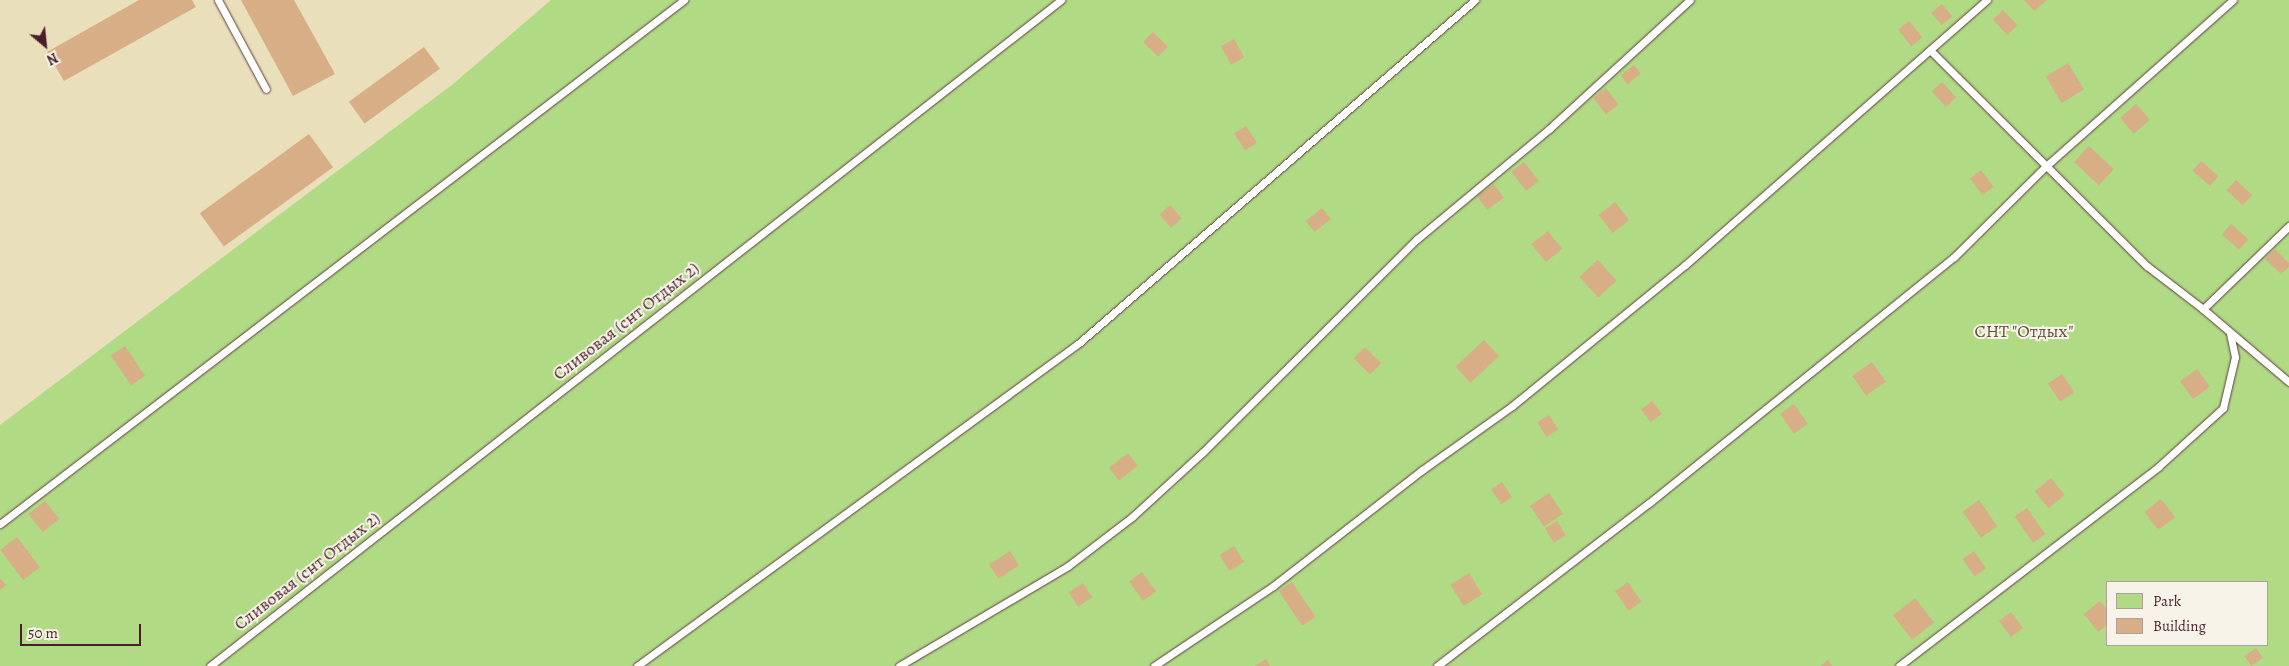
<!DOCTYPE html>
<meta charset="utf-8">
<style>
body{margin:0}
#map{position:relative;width:2289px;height:666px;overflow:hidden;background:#eadfbb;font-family:Alegreya,serif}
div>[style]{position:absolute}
.green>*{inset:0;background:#b1da85}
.building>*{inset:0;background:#d7ae86;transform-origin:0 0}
.roads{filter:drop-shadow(0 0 1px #623c41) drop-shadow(0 0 1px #623c41)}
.service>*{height:7px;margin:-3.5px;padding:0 3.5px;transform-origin:3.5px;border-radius:3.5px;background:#fff}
span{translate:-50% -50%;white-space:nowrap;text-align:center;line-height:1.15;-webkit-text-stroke:4px #f7f3e8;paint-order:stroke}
.street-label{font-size:18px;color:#4a1f2b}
.park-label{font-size:18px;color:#644e42}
.legend{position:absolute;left:2106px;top:581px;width:162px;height:65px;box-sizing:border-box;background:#f7f3e8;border:1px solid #b29e9c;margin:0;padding:6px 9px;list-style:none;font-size:15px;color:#4a1f2b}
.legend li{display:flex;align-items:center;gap:10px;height:25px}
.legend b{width:25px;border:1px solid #b29e9c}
.north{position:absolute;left:20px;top:20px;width:50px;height:50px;-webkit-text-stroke:4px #f7f3e8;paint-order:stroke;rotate:152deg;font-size:14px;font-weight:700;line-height:20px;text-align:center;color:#4a1f2b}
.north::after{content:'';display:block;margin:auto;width:18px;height:22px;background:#4a1f2b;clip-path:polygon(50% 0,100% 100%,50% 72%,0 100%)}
.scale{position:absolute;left:20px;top:624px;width:121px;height:22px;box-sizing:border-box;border:2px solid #4a1f2b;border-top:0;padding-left:6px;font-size:15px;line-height:18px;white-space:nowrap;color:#4a1f2b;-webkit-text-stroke:4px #f7f3e8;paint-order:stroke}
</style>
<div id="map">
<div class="green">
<i style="clip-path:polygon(evenodd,551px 0,2289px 0,2289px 666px,0 666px,0 425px,453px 84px,551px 0,2108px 582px,2268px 582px,2268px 645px,2108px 645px,2108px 582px)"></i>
</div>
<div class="building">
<i style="clip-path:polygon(139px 0,192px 0,196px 7px,64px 81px,47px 52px)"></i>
<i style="clip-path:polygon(241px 0,294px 0,335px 74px,293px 96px)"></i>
<i style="clip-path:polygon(2024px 0,2047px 0,2034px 11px)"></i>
<i style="left:1942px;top:4px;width:16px;height:14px;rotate:50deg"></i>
<i style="left:2003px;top:10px;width:21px;height:14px;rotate:47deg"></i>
<i style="left:1909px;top:21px;width:21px;height:14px;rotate:51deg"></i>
<i style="left:1153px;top:32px;width:21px;height:14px;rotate:45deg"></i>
<i style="left:1234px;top:39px;width:21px;height:15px;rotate:61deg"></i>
<i style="left:424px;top:47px;width:27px;height:93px;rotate:54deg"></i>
<i style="left:2068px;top:63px;width:31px;height:26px;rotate:59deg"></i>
<i style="left:1634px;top:65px;width:11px;height:17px;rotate:52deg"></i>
<i style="left:1942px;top:82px;width:21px;height:14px;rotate:47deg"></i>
<i style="left:1606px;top:88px;width:21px;height:16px;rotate:53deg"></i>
<i style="left:2136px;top:104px;width:21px;height:21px;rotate:49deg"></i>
<i style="left:1246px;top:126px;width:20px;height:14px;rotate:57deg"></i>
<i style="left:309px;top:134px;width:41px;height:135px;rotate:54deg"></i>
<i style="left:2089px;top:146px;width:34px;height:22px;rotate:43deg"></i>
<i style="left:2201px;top:161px;width:23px;height:13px;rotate:41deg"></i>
<i style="left:1524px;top:162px;width:24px;height:16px;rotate:52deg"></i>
<i style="left:1981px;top:170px;width:21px;height:14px;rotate:53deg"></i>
<i style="left:2236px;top:180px;width:22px;height:14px;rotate:43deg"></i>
<i style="left:1494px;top:184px;width:17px;height:21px;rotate:54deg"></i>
<i style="left:1615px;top:202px;width:23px;height:21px;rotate:52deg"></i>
<i style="left:1170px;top:205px;width:18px;height:14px;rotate:49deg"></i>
<i style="left:1322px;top:208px;width:14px;height:21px;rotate:51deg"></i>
<i style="left:2231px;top:224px;width:23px;height:14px;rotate:41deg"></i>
<i style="left:1548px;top:231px;width:23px;height:21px;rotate:52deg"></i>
<i style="clip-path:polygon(2275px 249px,2289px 263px,2289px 267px,2281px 274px,2265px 259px)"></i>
<i style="left:1598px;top:260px;width:28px;height:25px;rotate:48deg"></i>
<i style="left:1484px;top:340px;width:22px;height:39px;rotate:47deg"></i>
<i style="left:125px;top:346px;width:36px;height:17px;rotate:56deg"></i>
<i style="left:1365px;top:347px;width:23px;height:16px;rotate:45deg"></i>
<i style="left:1872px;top:362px;width:24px;height:24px;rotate:55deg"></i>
<i style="left:2197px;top:369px;width:22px;height:21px;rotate:54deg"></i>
<i style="left:2062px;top:374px;width:22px;height:17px;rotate:56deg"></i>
<i style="left:1652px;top:401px;width:16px;height:14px;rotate:52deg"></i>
<i style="left:1794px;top:404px;width:24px;height:17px;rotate:55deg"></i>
<i style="left:1549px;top:415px;width:17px;height:14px;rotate:57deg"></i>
<i style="left:1128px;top:453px;width:16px;height:24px;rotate:52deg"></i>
<i style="left:2051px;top:478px;width:22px;height:21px;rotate:51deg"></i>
<i style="left:1502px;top:482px;width:18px;height:13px;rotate:56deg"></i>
<i style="left:1549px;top:493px;width:25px;height:23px;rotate:56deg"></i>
<i style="left:2161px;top:499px;width:23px;height:21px;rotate:52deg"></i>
<i style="left:1979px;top:500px;width:32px;height:20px;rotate:55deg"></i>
<i style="left:45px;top:501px;width:23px;height:21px;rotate:52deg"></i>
<i style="left:2027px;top:508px;width:32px;height:15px;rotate:55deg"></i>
<i style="left:1557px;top:521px;width:17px;height:14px;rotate:59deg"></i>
<i style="left:17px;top:537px;width:38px;height:21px;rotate:53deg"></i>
<i style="left:1234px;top:546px;width:19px;height:17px;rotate:58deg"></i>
<i style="left:1010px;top:551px;width:17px;height:25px;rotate:57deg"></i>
<i style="left:1974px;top:551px;width:21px;height:14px;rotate:55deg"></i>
<i style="left:1142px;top:572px;width:24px;height:16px;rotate:54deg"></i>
<i style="left:1469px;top:573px;width:25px;height:22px;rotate:58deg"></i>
<i style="clip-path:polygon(0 578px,6px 585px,0 590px)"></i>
<i style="left:1292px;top:582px;width:42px;height:16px;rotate:56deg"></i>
<i style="left:1628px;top:582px;width:24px;height:16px;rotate:55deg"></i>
<i style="left:1083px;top:583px;width:17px;height:17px;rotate:57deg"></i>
<i style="left:1915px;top:598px;width:31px;height:28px;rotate:52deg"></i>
<i style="clip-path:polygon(2100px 601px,2108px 611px,2108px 624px,2098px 632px,2084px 614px)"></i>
<i style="left:2011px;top:612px;width:20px;height:15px;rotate:53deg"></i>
<i style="left:2256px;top:648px;width:12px;height:14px;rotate:55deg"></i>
<i style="clip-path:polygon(1266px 659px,1270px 666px,1255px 666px)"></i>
<i style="clip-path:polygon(1828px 660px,1832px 666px,1820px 666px)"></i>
</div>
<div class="roads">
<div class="service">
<i style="left:218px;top:0;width:101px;rotate:61.7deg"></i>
<i style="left:1930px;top:50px;width:306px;rotate:44.9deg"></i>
<i style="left:2147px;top:266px;width:71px;rotate:37.5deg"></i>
<i style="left:2203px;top:309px;width:113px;rotate:40.3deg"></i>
<i style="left:2203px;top:309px;width:120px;rotate:-44deg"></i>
<i style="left:0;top:524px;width:862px;rotate:-37.46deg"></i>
<i style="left:210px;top:666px;width:1081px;rotate:-38.05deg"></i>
<i style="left:637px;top:666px;width:547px;rotate:-36.16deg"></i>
<i style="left:1079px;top:343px;width:524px;rotate:-40.9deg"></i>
<i style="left:899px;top:666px;width:196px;rotate:-30.6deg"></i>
<i style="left:1068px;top:566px;width:81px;rotate:-37.4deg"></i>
<i style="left:1132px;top:517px;width:96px;rotate:-42.5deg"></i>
<i style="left:1203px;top:452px;width:302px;rotate:-44.9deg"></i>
<i style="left:1417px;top:239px;width:172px;rotate:-39.8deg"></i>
<i style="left:1549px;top:129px;width:191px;rotate:-42.5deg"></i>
<i style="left:1154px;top:666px;width:143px;rotate:-33.9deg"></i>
<i style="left:1273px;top:586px;width:189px;rotate:-37.9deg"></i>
<i style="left:1422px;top:470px;width:110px;rotate:-35.4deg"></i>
<i style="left:1512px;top:406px;width:223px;rotate:-39.2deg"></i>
<i style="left:1685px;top:265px;width:402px;rotate:-41.3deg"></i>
<i style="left:1437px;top:666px;width:267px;rotate:-37.6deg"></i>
<i style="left:1649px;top:503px;width:392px;rotate:-38.9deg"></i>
<i style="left:1954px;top:257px;width:129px;rotate:-44.7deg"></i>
<i style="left:2046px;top:166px;width:250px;rotate:-41.6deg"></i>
<i style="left:1899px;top:666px;width:327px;rotate:-37.5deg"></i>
<i style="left:2158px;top:467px;width:88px;rotate:-42.2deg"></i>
<i style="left:2223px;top:408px;width:52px;rotate:-76.8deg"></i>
<i style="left:2235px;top:357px;width:24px;rotate:-102deg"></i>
</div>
</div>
<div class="street-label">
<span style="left:626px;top:321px;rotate:-38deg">Сливовая (снт Отдых 2)</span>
<span style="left:307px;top:571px;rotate:-38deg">Сливовая (снт Отдых 2)</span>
</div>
<div class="park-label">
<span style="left:2024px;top:331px">СНТ "Отдых"</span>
</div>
<ul class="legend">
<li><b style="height:14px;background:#b1da85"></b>Park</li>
<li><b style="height:14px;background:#d7ae86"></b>Building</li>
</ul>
<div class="north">N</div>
<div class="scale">50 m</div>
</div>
